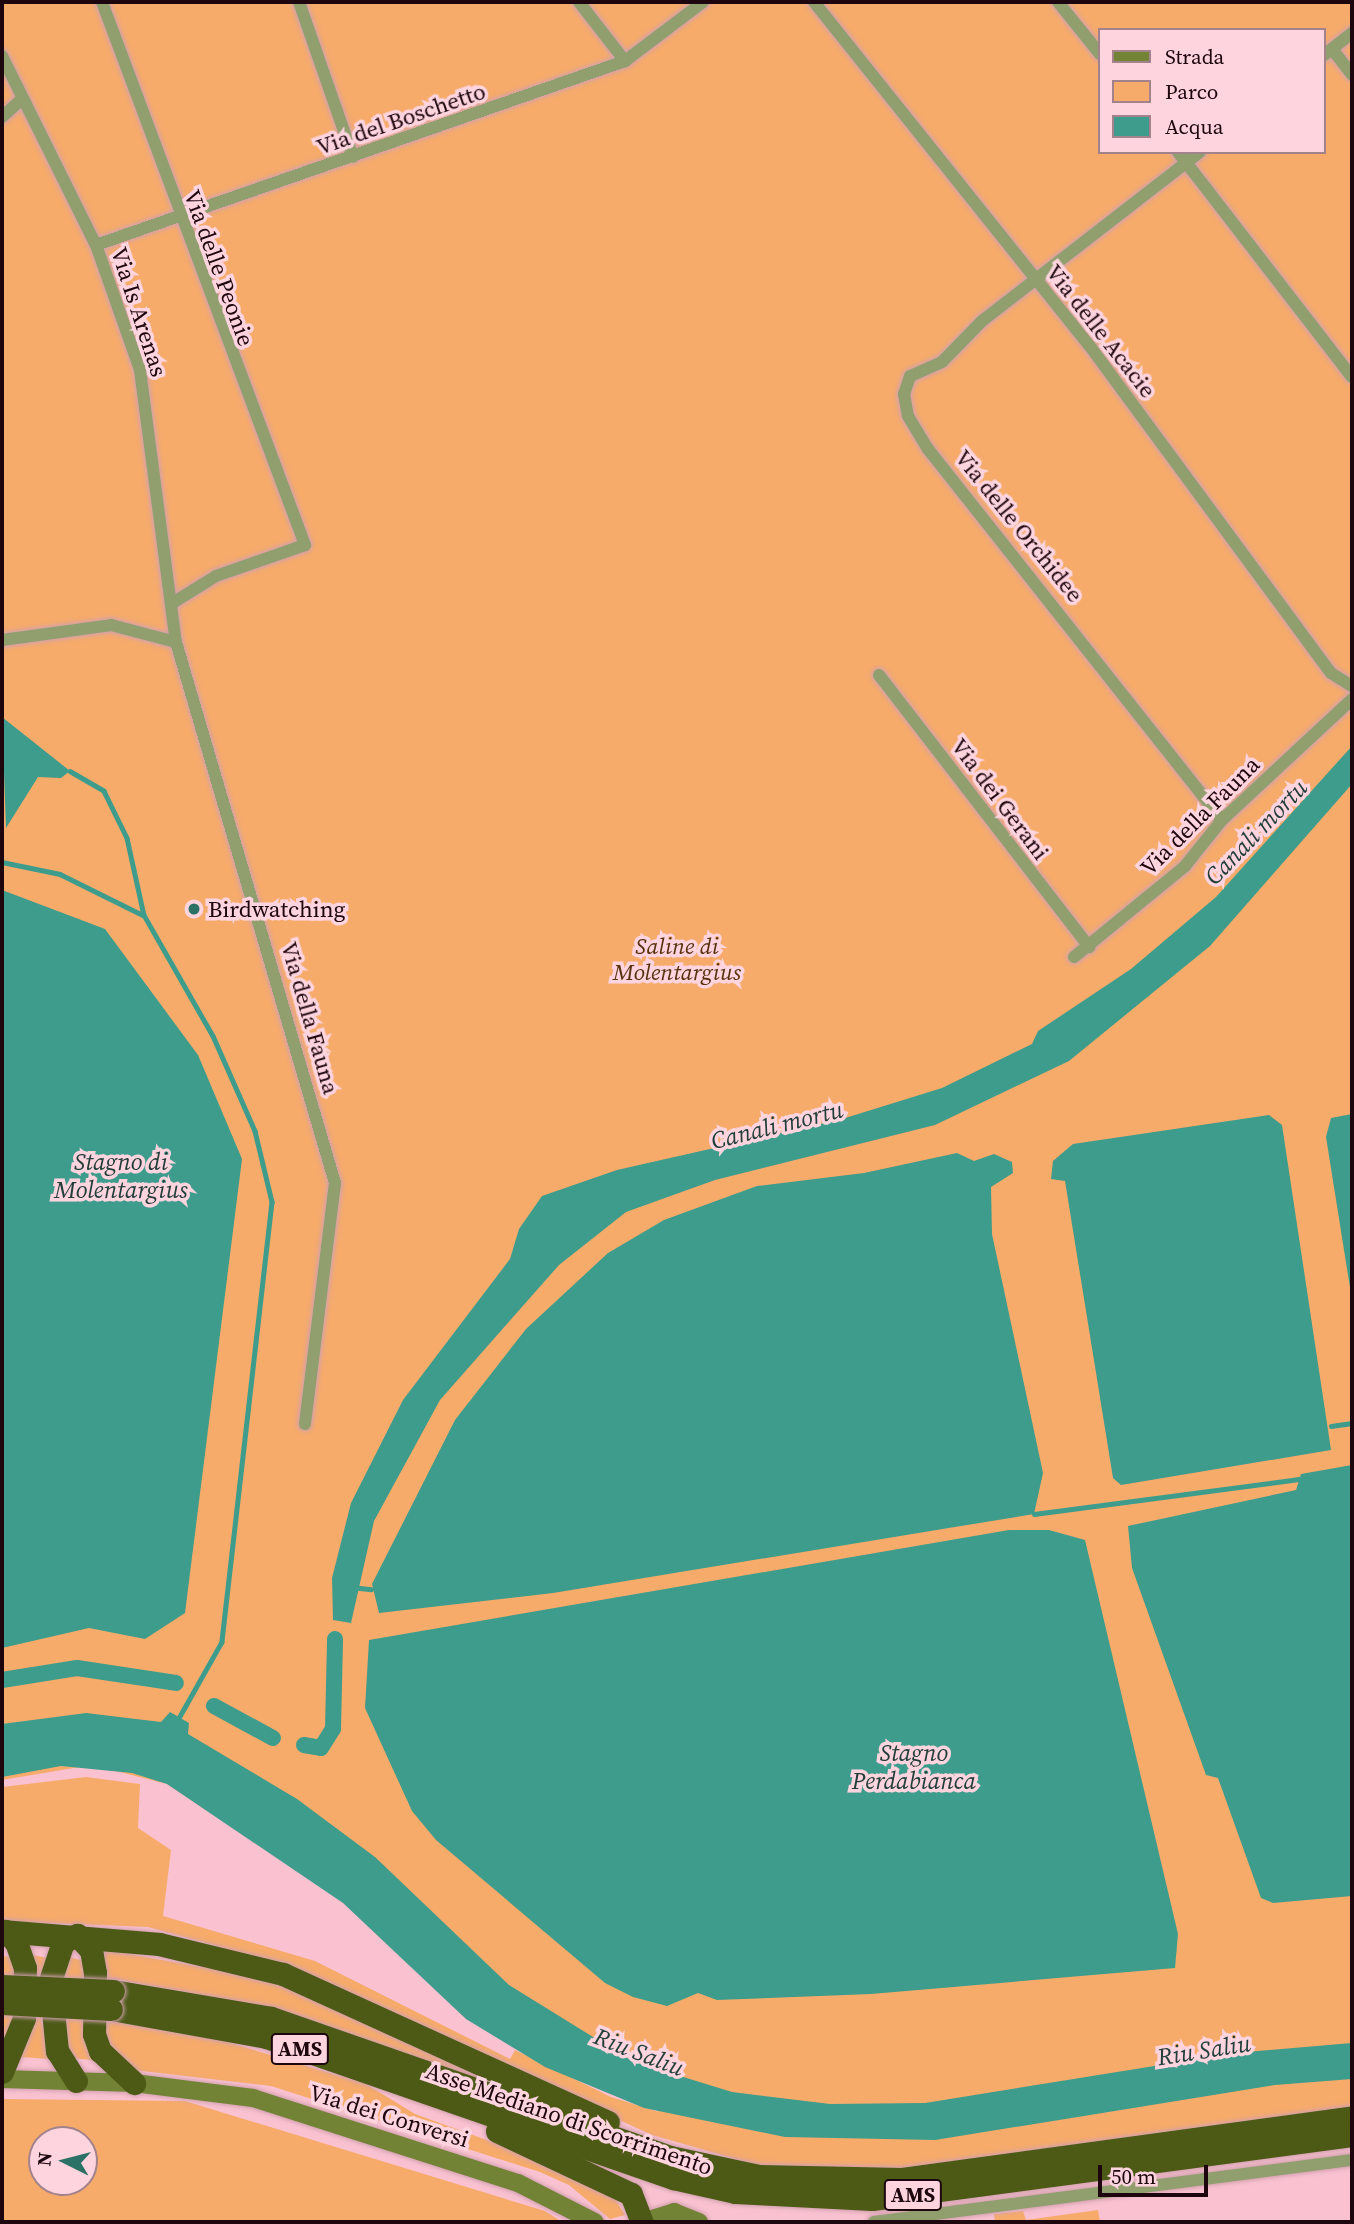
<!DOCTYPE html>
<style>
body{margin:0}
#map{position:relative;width:1354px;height:2224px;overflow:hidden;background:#fac2d1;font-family:"Source Serif 4",serif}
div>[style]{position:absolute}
.green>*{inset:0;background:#f6ab6b}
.water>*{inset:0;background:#3e9c8c}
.stream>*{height:4.5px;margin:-2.25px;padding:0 2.25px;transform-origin:2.25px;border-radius:2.25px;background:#3e9c8c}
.canal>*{height:16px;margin:-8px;padding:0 8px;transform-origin:8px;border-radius:8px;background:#3e9c8c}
.roads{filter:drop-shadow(0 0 2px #d2a0ae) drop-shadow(0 0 2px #d2a0ae)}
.street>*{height:12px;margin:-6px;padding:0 6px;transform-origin:6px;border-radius:6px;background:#919e6e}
.secondary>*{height:18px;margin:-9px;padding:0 9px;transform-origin:9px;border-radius:9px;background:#728336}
.highway>*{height:23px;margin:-11.5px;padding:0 11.5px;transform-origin:11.5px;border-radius:11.5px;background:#4c5a16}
.bridges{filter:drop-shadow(0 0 2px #d2a0ae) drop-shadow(0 0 2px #d2a0ae)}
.highway-bridge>*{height:23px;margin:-11.5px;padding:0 11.5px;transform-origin:11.5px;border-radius:11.5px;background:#4c5a16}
.dots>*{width:19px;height:19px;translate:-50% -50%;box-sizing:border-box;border:4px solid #fed4df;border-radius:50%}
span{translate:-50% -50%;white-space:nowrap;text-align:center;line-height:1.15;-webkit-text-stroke:7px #fed4df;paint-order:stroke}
.shield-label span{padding:2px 5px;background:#fed4df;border:2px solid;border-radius:5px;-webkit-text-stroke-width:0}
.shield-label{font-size:21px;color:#1d060e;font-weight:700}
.street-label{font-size:23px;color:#1d060e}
.poi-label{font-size:23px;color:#1d060e}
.left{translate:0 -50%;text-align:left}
.park-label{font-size:23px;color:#57310c;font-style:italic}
.water-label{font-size:24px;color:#213e39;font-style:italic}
.frame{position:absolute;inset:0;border:4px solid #1d060e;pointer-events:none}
.legend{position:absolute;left:1098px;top:28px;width:228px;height:126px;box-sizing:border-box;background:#fed4df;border:2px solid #a4828b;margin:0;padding:9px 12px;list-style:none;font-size:21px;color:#1d060e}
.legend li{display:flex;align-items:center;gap:14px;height:35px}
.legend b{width:35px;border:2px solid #a4828b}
.north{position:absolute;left:28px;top:2126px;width:70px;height:70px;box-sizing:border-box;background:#fed4df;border:2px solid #a4828b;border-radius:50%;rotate:276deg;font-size:19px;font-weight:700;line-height:28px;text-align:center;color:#1d060e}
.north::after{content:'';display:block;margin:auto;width:24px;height:32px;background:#2c7165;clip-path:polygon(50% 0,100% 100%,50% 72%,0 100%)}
.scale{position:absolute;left:1098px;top:2165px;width:110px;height:32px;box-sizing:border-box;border:4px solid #1d060e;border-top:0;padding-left:9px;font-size:21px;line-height:24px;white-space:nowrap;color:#1d060e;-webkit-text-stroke:5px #fed4df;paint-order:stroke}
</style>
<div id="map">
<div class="green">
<i style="clip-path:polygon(evenodd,2px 2px,1352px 2px,1352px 2107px,875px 2173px,771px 2169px,652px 2135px,302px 1974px,214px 1945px,148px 1927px,2px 1921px,2px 1787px,86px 1777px,140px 1784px,138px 1828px,171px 1850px,163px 1916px,315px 1961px,510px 2059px,515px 2050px,611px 2097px,659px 2112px,167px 1784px,92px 1765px,2px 1780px,2px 2px,1100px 30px,1324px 30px,1324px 152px,1100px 152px,1100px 30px)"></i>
<i style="clip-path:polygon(101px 1949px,268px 1979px,520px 2094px,268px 2007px,114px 1979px,110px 2021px,221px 2040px,366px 2084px,415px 2114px,520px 2152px,614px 2197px,625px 2215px,610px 2219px,569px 2185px,540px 2172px,271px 2086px,133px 2070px,103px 2047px)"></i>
<i style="clip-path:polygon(28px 1954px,47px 1958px,41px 2019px,50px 2059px,20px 2057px)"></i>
<i style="clip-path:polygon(62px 1955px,84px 1961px,93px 2060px,69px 2058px,62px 2048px)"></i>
<i style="clip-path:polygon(2px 1956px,14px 1957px,16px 2018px,2px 2056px)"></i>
<i style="clip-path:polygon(evenodd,2px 2099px,185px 2101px,545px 2211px,562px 2222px,2px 2222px,2px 2099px,42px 2140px,84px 2140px,84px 2182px,42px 2182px,42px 2140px)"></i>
<i style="clip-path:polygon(1098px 2210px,1100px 2222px,995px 2222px,994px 2214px,1023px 2211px,1026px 2220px)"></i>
</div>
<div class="water">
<i style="clip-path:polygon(2px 717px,70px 771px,61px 778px,38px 777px,6px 828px)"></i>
<i style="clip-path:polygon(1352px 746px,1352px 784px,1210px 946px,1069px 1061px,935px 1125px,715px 1180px,626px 1212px,559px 1265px,440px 1400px,374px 1521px,351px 1623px,333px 1620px,332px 1578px,351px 1503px,403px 1400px,510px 1259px,519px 1229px,542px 1196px,617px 1170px,842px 1119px,942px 1088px,1032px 1044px,1038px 1031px,1131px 969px,1216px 897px)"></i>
<i style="clip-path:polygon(2px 890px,105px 929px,198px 1055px,242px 1159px,185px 1613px,145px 1639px,89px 1628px,2px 1648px)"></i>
<i style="clip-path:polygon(1352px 1114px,1352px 1300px,1326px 1137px,1331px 1118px)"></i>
<i style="clip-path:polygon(1269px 1115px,1282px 1125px,1331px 1450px,1121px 1485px,1113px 1478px,1065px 1181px,1051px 1179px,1053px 1161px,1073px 1144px)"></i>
<i style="clip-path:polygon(957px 1153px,974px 1161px,994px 1154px,1012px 1162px,1013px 1173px,991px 1187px,992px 1234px,1043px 1473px,1034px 1514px,553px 1593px,379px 1613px,372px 1584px,455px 1420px,526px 1329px,608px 1253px,664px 1220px,757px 1186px,864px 1173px)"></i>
<i style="clip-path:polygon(1352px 1465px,1352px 1896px,1273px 1903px,1261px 1898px,1218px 1778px,1206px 1775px,1132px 1568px,1128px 1526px,1296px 1490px,1301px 1474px)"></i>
<i style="clip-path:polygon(1009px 1530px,1049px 1530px,1085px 1540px,1178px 1934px,1175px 1968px,871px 1994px,717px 2000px,698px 1993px,667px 2006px,633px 1997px,605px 1983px,436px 1840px,412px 1811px,365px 1708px,369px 1640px)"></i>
<i style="clip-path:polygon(170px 1712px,189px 1723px,188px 1734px,297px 1799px,375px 1857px,509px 1985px,627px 2058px,667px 2072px,732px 2092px,830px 2104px,925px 2103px,1235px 2053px,1352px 2043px,1352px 2079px,1275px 2085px,935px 2140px,785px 2137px,644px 2108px,545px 2067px,466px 2019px,343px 1903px,167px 1784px,132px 1773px,61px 1766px,2px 1777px,2px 1724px,86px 1713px,161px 1722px)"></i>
</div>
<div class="stream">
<i style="left:70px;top:771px;width:39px;rotate:30deg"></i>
<i style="left:104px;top:791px;width:52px;rotate:63.9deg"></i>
<i style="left:127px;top:838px;width:79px;rotate:77.6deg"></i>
<i style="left:144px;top:915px;width:139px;rotate:60.3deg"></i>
<i style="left:213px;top:1036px;width:104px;rotate:66.1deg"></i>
<i style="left:255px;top:1131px;width:73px;rotate:76.5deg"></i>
<i style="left:272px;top:1202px;width:443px;rotate:96.5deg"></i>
<i style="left:222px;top:1642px;width:92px;rotate:119.4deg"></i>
<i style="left:2px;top:862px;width:59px;rotate:11.7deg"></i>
<i style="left:60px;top:874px;width:93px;rotate:26.3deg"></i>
<i style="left:1331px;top:1426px;width:21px;rotate:-8deg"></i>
<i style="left:1034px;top:1514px;width:267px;rotate:-7.5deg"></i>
<i style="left:351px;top:1587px;width:20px;rotate:6deg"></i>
</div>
<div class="canal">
<i style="left:2px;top:1680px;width:76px;rotate:-9.1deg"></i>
<i style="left:77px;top:1668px;width:100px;rotate:8.6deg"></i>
<i style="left:214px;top:1706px;width:67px;rotate:28.5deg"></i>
<i style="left:304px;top:1745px;width:17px;rotate:10deg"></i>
<i style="left:321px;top:1748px;width:22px;rotate:-58deg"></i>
<i style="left:333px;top:1729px;width:90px;rotate:-88.7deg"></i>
</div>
<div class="roads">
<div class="street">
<i style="left:102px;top:2px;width:580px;rotate:69.5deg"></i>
<i style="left:305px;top:545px;width:94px;rotate:160.8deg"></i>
<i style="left:216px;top:576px;width:49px;rotate:148.2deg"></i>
<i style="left:299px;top:2px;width:164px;rotate:70.8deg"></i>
<i style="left:579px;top:2px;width:75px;rotate:52.1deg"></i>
<i style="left:814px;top:2px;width:440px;rotate:51.3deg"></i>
<i style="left:1089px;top:345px;width:408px;rotate:53.6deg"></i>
<i style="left:1331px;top:673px;width:25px;rotate:32deg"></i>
<i style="left:1058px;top:2px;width:67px;rotate:51.1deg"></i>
<i style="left:1332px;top:49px;width:33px;rotate:52deg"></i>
<i style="left:1324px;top:55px;width:36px;rotate:-38deg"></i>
<i style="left:2px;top:56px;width:211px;rotate:63.6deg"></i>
<i style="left:96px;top:245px;width:133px;rotate:70.6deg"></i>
<i style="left:140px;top:370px;width:274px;rotate:82.5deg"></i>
<i style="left:2px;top:117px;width:28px;rotate:-42deg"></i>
<i style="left:1178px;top:152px;width:284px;rotate:52.3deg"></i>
<i style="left:1200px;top:152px;width:276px;rotate:142.2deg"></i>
<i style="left:982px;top:321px;width:57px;rotate:134.3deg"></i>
<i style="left:942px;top:362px;width:35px;rotate:156deg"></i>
<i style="left:910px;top:376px;width:19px;rotate:108deg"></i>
<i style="left:904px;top:394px;width:22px;rotate:80deg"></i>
<i style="left:908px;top:416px;width:39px;rotate:59deg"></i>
<i style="left:928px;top:449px;width:473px;rotate:51.6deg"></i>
<i style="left:96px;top:245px;width:560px;rotate:-19.18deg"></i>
<i style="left:625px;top:61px;width:98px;rotate:-37.1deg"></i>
<i style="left:2px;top:640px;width:110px;rotate:-7.8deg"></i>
<i style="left:111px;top:625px;width:67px;rotate:14.7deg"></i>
<i style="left:176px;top:642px;width:564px;rotate:73.62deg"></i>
<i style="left:335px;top:1183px;width:243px;rotate:97.1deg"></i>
<i style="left:879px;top:675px;width:344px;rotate:52.3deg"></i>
<i style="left:1074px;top:957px;width:144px;rotate:-39.3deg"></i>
<i style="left:1185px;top:866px;width:59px;rotate:-51.2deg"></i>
<i style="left:1222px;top:820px;width:178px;rotate:-42.9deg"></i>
<i style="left:874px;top:2222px;width:482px;rotate:-7.4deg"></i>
</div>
<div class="secondary">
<i style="left:2px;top:2079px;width:132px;rotate:1.7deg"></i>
<i style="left:134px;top:2083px;width:120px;rotate:7.2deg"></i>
<i style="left:253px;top:2098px;width:278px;rotate:17.8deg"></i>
<i style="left:518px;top:2183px;width:86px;rotate:26.9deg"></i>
<i style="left:642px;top:2222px;width:34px;rotate:-17deg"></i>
<i style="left:674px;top:2212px;width:27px;rotate:22deg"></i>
</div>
<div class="highway">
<i style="left:2px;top:1931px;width:158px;rotate:4.7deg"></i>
<i style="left:159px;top:1944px;width:128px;rotate:13.6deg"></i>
<i style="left:283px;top:1974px;width:357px;rotate:24.5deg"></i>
<i style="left:77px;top:1935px;width:21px;rotate:47deg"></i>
<i style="left:91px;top:1950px;width:23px;rotate:80deg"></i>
<i style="left:95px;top:1973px;width:61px;rotate:90.9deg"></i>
<i style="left:94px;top:2034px;width:18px;rotate:71deg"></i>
<i style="left:100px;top:2051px;width:47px;rotate:43.3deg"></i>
<i style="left:113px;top:1991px;width:160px;rotate:9.7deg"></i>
<i style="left:271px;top:2018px;width:423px;rotate:19.2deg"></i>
<i style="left:670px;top:2157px;width:91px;rotate:12.1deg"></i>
<i style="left:759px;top:2176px;width:143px;rotate:1.2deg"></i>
<i style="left:902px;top:2179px;width:454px;rotate:-7.8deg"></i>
<i style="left:111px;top:2009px;width:158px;rotate:10.2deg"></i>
<i style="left:266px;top:2037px;width:431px;rotate:19.1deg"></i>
<i style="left:673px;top:2178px;width:64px;rotate:12.7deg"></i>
<i style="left:735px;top:2192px;width:137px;rotate:2.9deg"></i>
<i style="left:872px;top:2199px;width:484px;rotate:-7.6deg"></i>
<i style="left:2px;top:2072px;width:58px;rotate:-67.8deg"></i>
<i style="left:24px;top:2018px;width:50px;rotate:-88.9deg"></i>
<i style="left:25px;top:1968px;width:28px;rotate:-109deg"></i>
<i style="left:16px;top:1942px;width:16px;rotate:-135deg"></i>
<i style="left:76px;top:2081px;width:36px;rotate:-122deg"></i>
<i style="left:57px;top:2051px;width:70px;rotate:-95.7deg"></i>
<i style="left:50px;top:1981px;width:41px;rotate:-71.6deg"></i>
<i style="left:63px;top:1942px;width:16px;rotate:-27deg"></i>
<i style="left:497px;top:2131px;width:148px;rotate:25.2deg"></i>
<i style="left:631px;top:2194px;width:30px;rotate:69deg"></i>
</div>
</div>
<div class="bridges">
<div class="highway-bridge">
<i style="left:2px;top:1986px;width:111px;rotate:2.6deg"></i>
<i style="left:2px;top:2003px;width:109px;rotate:3.2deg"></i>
</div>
</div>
<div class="dots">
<i style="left:194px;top:909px;background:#2c7165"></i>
</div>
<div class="shield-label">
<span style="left:300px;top:2049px">AMS</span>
<span style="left:913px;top:2195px">AMS</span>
</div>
<div class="street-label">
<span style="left:401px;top:119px;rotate:-19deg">Via del Boschetto</span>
<span style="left:219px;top:268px;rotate:70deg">Via delle Peonie</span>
<span style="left:139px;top:312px;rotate:72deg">Via Is Arenas</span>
<span style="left:1101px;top:331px;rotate:52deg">Via delle Acacie</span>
<span style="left:1019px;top:526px;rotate:51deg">Via delle Orchidee</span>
<span style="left:1000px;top:799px;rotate:53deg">Via dei Gerani</span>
<span style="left:1200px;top:816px;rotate:-45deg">Via della Fauna</span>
<span style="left:310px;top:1018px;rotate:74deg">Via della Fauna</span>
<span style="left:389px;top:2116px;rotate:17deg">Via dei Conversi</span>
<span style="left:569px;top:2119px;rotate:19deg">Asse Mediano di Scorrimento</span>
</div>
<div class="poi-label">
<span class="left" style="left:208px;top:909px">Birdwatching</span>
</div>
<div class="park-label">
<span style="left:677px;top:959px">Saline di<br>Molentargius</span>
</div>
<div class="water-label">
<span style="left:1256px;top:832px;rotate:-46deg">Canali mortu</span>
<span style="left:777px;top:1125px;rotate:-14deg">Canali mortu</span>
<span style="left:121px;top:1176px">Stagno di<br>Molentargius</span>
<span style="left:914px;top:1767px">Stagno<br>Perdabianca</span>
<span style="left:1204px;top:2050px;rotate:-9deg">Riu Saliu</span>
<span style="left:639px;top:2052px;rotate:21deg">Riu Saliu</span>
</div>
<div class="frame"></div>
<ul class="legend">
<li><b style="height:9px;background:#728336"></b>Strada</li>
<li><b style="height:19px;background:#f6ab6b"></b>Parco</li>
<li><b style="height:19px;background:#3e9c8c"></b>Acqua</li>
</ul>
<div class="north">N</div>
<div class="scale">50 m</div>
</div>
